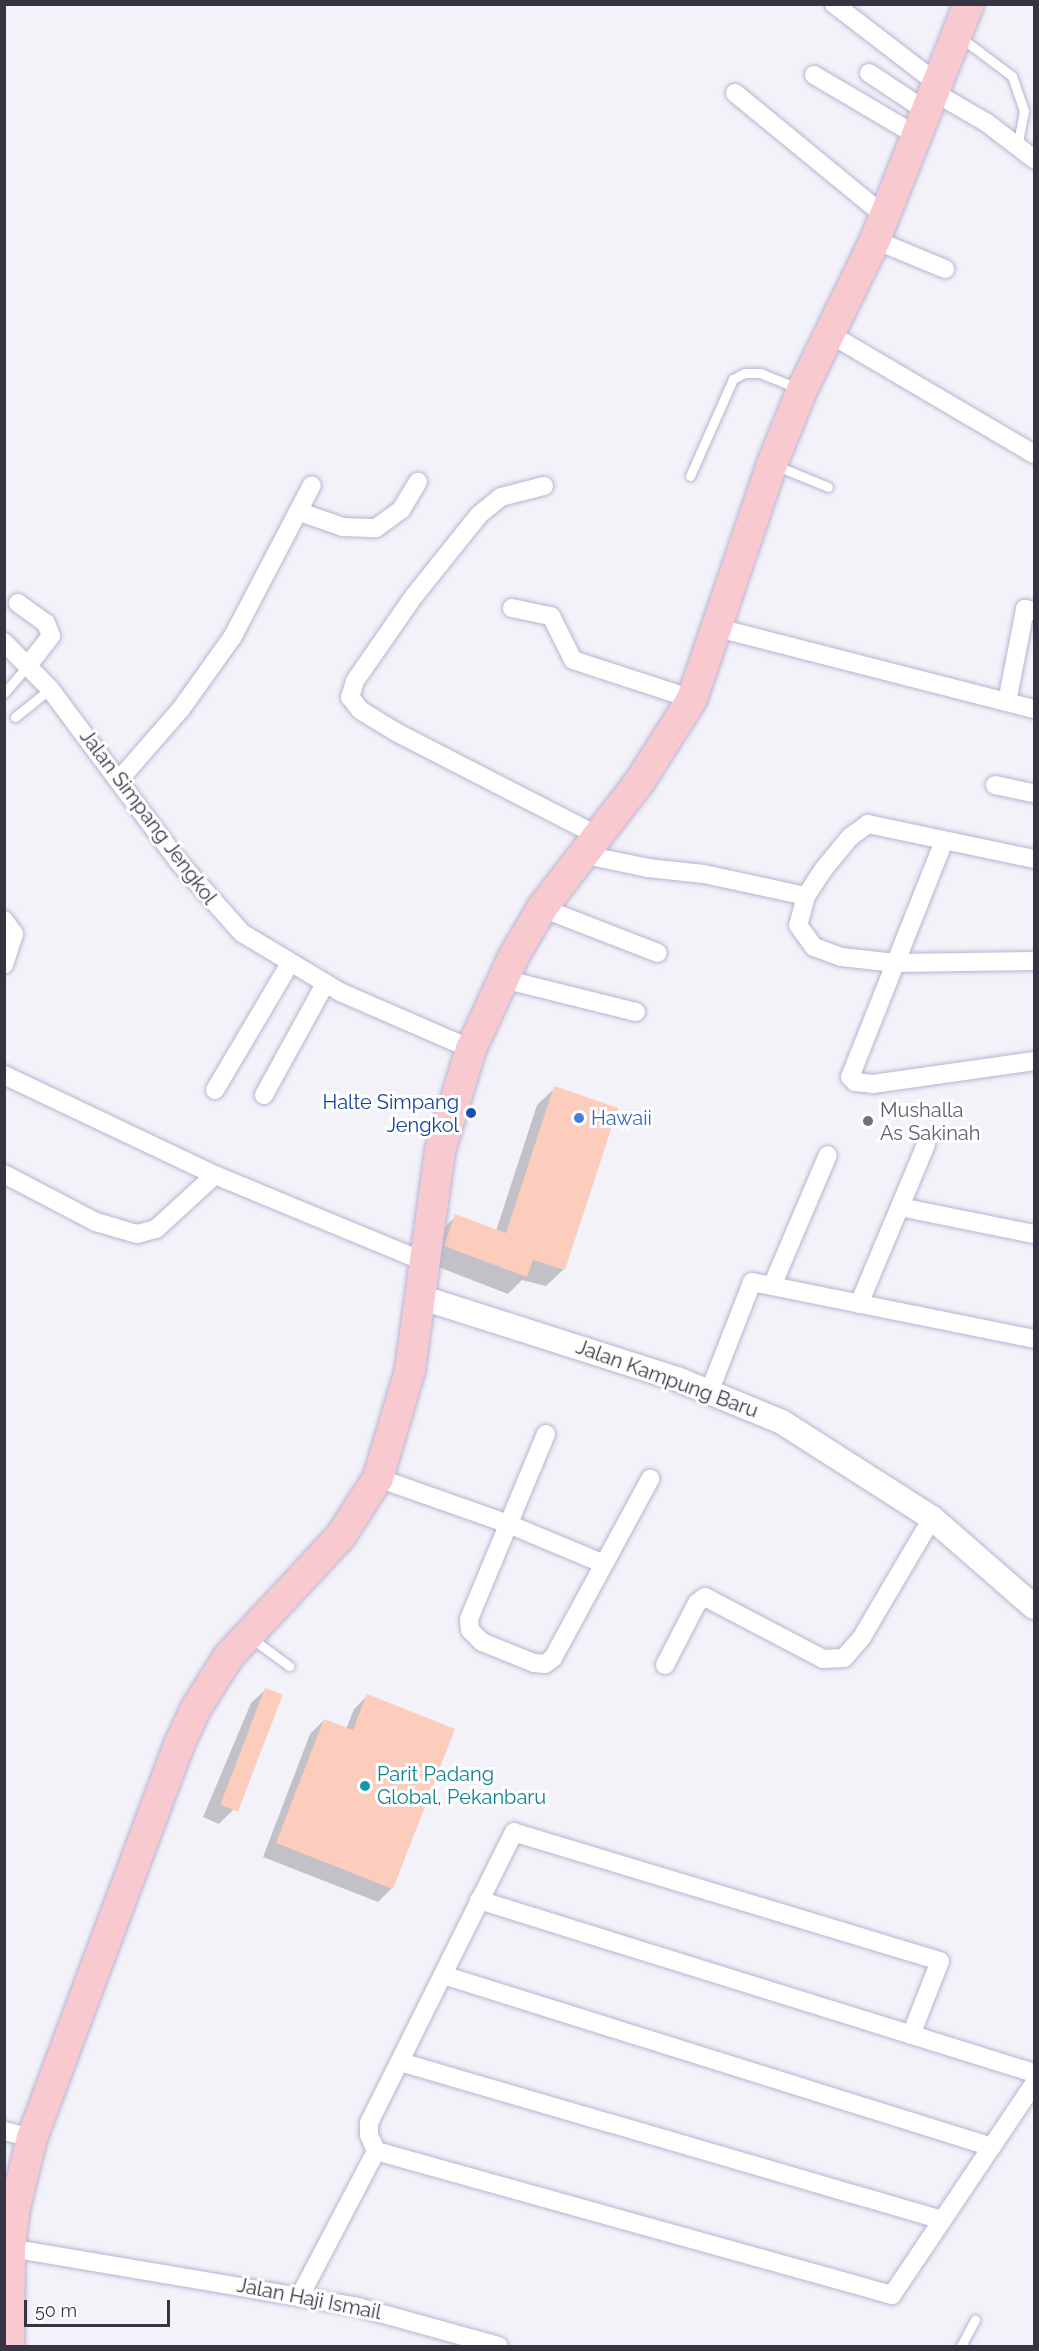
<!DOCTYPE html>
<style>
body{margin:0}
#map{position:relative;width:1039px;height:2351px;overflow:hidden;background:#f3f2f9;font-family:Raleway,sans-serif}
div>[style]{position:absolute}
.shadow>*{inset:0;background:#0003}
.building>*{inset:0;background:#fcccbc;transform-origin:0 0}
.roads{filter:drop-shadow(0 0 2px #b7b3d3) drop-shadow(0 0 2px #b7b3d3)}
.service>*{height:9px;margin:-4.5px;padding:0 4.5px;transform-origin:4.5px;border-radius:4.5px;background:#fff}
.minor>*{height:18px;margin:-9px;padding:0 9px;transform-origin:9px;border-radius:9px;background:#fff}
.tertiary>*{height:24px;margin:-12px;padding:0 12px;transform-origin:12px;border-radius:12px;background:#fff}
.primary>*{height:30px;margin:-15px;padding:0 15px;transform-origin:15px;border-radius:15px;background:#f8cacf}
.dots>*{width:16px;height:16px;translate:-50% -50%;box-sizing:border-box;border:3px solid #fff;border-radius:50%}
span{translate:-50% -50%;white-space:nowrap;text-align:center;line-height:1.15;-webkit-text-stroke:6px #fff;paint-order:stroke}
.street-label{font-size:20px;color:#363441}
.transit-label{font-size:20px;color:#164399}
.right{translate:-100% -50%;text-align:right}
.worship-label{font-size:20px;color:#5b616d}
.left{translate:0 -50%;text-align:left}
.shop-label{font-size:20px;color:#366cbe}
.culture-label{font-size:20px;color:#0d838f}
.frame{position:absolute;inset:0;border:6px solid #363441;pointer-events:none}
.scale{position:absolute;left:24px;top:2300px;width:146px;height:27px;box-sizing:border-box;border:3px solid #363441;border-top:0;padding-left:8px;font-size:18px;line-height:21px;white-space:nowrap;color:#363441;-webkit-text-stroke:4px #fff;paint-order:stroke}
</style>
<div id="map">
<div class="shadow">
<i style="clip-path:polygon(555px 1088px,564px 1269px,546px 1286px,522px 1280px,508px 1294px,428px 1263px,438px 1234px,456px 1216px,496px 1231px,537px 1105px)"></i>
<i style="clip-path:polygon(265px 1690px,233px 1810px,219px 1824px,203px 1817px,251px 1703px)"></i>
<i style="clip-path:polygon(367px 1696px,392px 1888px,378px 1902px,263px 1857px,310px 1734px,324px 1720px,346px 1729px,354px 1709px)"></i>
</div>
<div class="building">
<i style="clip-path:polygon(554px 1086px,618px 1108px,565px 1270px,533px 1260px,527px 1277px,444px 1246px,455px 1214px,506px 1233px)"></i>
<i style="left:265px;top:1688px;width:19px;height:125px;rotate:21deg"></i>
<i style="clip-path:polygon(367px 1694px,455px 1729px,393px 1889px,276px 1843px,324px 1719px,353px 1730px)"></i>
</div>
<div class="roads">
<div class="service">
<i style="left:960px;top:37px;width:65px;rotate:36.9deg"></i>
<i style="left:1012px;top:76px;width:37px;rotate:71deg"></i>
<i style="left:1024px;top:111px;width:36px;rotate:101deg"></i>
<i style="left:777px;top:466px;width:55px;rotate:22.4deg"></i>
<i style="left:690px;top:476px;width:106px;rotate:-66.1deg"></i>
<i style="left:733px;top:379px;width:13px;rotate:-27deg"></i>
<i style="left:745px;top:373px;width:15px"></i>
<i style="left:760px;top:373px;width:43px;rotate:21.8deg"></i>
<i style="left:4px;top:693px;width:37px;rotate:-49deg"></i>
<i style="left:15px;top:717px;width:45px;rotate:-38.7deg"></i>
<i style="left:250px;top:1637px;width:49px;rotate:36.6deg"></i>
<i style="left:961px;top:2346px;width:30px;rotate:-62deg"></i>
</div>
<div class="minor">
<i style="left:834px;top:4px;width:131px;rotate:37.6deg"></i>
<i style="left:869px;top:73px;width:67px;rotate:33.5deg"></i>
<i style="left:814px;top:75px;width:118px;rotate:30.5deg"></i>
<i style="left:934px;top:92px;width:61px;rotate:30.3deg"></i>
<i style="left:987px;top:123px;width:59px;rotate:37.5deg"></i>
<i style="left:735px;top:93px;width:194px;rotate:39.4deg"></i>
<i style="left:875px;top:240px;width:76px;rotate:22.5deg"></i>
<i style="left:830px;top:334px;width:237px;rotate:30.5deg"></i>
<i style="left:544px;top:486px;width:44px;rotate:165.7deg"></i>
<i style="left:501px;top:497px;width:28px;rotate:141deg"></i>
<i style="left:479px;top:515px;width:104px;rotate:128.7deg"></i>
<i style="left:414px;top:596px;width:103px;rotate:124.8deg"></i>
<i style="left:355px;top:681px;width:17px;rotate:107deg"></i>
<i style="left:350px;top:697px;width:16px;rotate:52deg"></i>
<i style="left:360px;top:710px;width:42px;rotate:31.4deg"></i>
<i style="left:396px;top:732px;width:225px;rotate:27.2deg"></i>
<i style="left:300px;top:512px;width:46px;rotate:19.2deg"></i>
<i style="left:343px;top:527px;width:33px;rotate:2deg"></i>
<i style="left:376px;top:528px;width:31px;rotate:-36deg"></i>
<i style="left:401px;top:510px;width:33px;rotate:-59deg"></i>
<i style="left:18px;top:603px;width:34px;rotate:36deg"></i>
<i style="left:46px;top:623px;width:14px;rotate:69deg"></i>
<i style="left:51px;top:636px;width:37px;rotate:128deg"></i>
<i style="left:512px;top:608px;width:40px;rotate:12deg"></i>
<i style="left:551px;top:616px;width:49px;rotate:63.4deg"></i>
<i style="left:573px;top:660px;width:125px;rotate:18.1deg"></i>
<i style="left:718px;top:628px;width:326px;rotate:14.4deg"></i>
<i style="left:4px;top:642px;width:66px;rotate:45.6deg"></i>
<i style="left:50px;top:689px;width:214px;rotate:53.3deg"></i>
<i style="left:178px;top:861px;width:96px;rotate:48.4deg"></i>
<i style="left:242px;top:933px;width:114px;rotate:31deg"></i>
<i style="left:340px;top:992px;width:143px;rotate:23.5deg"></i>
<i style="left:1007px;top:702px;width:95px;rotate:-79deg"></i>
<i style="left:1025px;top:609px;width:9px;rotate:13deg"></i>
<i style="left:119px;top:780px;width:94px;rotate:-48.9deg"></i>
<i style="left:181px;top:709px;width:90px;rotate:-54.5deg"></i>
<i style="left:233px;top:636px;width:170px;rotate:-62.4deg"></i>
<i style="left:995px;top:785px;width:40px;rotate:12deg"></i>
<i style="left:944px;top:841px;width:254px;rotate:111.7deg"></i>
<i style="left:850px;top:1077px;width:7px;rotate:45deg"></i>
<i style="left:855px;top:1082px;width:18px;rotate:6deg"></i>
<i style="left:873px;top:1084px;width:163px;rotate:-8.1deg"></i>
<i style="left:581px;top:854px;width:68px;rotate:11.8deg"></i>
<i style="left:648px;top:868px;width:56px;rotate:6.1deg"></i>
<i style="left:704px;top:874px;width:104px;rotate:12.2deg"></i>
<i style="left:1034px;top:859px;width:170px;rotate:-168.1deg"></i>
<i style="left:868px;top:824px;width:22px;rotate:144deg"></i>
<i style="left:850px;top:837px;width:43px;rotate:129.3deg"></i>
<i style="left:823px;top:870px;width:31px;rotate:123deg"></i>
<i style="left:806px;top:896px;width:30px;rotate:105deg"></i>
<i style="left:798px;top:925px;width:27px;rotate:54deg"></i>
<i style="left:814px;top:947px;width:29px;rotate:20deg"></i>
<i style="left:841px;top:957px;width:55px;rotate:6.2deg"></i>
<i style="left:896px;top:963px;width:138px;rotate:-0.8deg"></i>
<i style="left:542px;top:908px;width:124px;rotate:21.2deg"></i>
<i style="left:4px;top:920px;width:17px;rotate:54deg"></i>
<i style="left:14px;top:934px;width:32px;rotate:108deg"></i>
<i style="left:503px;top:979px;width:137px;rotate:13.9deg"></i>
<i style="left:4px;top:1075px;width:233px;rotate:25.4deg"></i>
<i style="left:215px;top:1175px;width:230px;rotate:22.5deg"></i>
<i style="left:215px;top:1090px;width:147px;rotate:-59.4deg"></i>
<i style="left:264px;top:1095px;width:127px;rotate:-61.2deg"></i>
<i style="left:4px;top:1174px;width:104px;rotate:27.6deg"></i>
<i style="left:96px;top:1222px;width:43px;rotate:16.3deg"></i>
<i style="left:137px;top:1234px;width:20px;rotate:-15deg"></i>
<i style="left:156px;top:1229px;width:80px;rotate:-42.5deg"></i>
<i style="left:900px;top:1207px;width:137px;rotate:11.4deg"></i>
<i style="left:772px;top:1286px;width:142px;rotate:-66.9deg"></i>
<i style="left:859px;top:1304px;width:173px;rotate:-67.2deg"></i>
<i style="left:710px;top:1390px;width:116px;rotate:-68.7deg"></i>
<i style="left:752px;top:1282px;width:288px;rotate:11.4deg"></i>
<i style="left:546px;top:1434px;width:200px;rotate:112.6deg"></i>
<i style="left:469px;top:1619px;width:11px;rotate:85deg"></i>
<i style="left:470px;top:1630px;width:17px;rotate:45deg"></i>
<i style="left:482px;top:1642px;width:56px;rotate:22deg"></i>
<i style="left:534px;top:1663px;width:11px;rotate:5deg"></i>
<i style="left:545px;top:1664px;width:10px;rotate:-37deg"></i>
<i style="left:553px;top:1658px;width:204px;rotate:-61.5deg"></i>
<i style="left:378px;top:1478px;width:136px;rotate:19.4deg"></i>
<i style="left:506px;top:1523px;width:106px;rotate:22.7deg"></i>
<i style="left:665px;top:1665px;width:70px;rotate:-62.7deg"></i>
<i style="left:697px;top:1603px;width:10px;rotate:-37deg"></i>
<i style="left:705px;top:1597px;width:133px;rotate:27.7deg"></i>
<i style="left:823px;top:1659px;width:21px;rotate:-3deg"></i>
<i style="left:844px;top:1658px;width:28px;rotate:-49deg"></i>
<i style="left:862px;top:1637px;width:138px;rotate:-59.5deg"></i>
<i style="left:479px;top:1900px;width:581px;rotate:17.31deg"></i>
<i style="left:443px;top:1975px;width:575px;rotate:17.4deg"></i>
<i style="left:911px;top:2035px;width:79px;rotate:-68.6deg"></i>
<i style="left:940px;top:1961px;width:445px;rotate:-163.2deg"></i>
<i style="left:514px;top:1832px;width:325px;rotate:116.5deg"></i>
<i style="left:369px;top:2123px;width:12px;rotate:90deg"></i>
<i style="left:369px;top:2135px;width:17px;rotate:66deg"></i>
<i style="left:376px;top:2151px;width:536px;rotate:15.59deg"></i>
<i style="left:892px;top:2295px;width:254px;rotate:-56.1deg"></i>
<i style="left:400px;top:2062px;width:565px;rotate:16.25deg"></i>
<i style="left:4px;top:2131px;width:29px;rotate:14deg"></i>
<i style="left:10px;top:2248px;width:353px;rotate:9.6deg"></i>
<i style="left:358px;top:2307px;width:146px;rotate:15.5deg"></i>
<i style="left:300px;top:2296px;width:164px;rotate:-62.3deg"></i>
</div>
<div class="tertiary">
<i style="left:423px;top:1298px;width:267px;rotate:17.7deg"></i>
<i style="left:677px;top:1379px;width:113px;rotate:22.3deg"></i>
<i style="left:782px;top:1422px;width:178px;rotate:32.6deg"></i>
<i style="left:932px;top:1518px;width:135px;rotate:41.1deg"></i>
</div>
<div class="primary">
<i style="left:9px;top:2346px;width:98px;rotate:-89.4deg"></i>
<i style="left:10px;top:2248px;width:41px;rotate:-83deg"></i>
<i style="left:15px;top:2207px;width:71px;rotate:-76.2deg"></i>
<i style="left:32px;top:2138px;width:417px;rotate:-69.5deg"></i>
<i style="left:178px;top:1747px;width:43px;rotate:-65.2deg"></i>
<i style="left:196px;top:1708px;width:62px;rotate:-57.6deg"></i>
<i style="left:229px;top:1656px;width:163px;rotate:-47deg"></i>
<i style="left:340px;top:1537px;width:70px;rotate:-57.2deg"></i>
<i style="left:378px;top:1478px;width:113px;rotate:-73.5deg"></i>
<i style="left:410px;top:1370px;width:221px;rotate:-82.2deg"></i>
<i style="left:440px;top:1151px;width:107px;rotate:-73.1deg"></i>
<i style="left:471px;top:1049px;width:102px;rotate:-65.2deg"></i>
<i style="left:514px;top:956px;width:56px;rotate:-59.7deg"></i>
<i style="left:542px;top:908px;width:160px;rotate:-52.3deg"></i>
<i style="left:640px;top:781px;width:97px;rotate:-57.6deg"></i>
<i style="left:692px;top:699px;width:248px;rotate:-71.2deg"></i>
<i style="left:772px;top:464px;width:80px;rotate:-67.9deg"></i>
<i style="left:802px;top:390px;width:167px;rotate:-64deg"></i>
<i style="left:875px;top:240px;width:254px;rotate:-68.3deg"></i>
</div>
</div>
<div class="dots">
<i style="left:471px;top:1113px;background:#1a4fb4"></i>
<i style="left:579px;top:1118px;background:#3f7fe0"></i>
<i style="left:868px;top:1121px;background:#6b7280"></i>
<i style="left:365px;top:1786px;background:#0f9aa8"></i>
</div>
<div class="street-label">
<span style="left:148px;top:817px;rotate:53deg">Jalan Simpang Jengkol</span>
<span style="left:667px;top:1379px;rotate:20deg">Jalan Kampung Baru</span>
<span style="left:309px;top:2299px;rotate:11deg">Jalan Haji Ismail</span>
</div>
<div class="transit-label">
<span class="right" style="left:459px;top:1114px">Halte Simpang<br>Jengkol</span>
</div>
<div class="worship-label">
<span class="left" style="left:880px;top:1122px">Mushalla<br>As Sakinah</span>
</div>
<div class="shop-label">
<span class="left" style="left:591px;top:1118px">Hawaii</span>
</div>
<div class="culture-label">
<span class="left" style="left:377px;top:1786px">Parit Padang<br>Global, Pekanbaru</span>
</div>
<div class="frame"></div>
<div class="scale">50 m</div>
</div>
